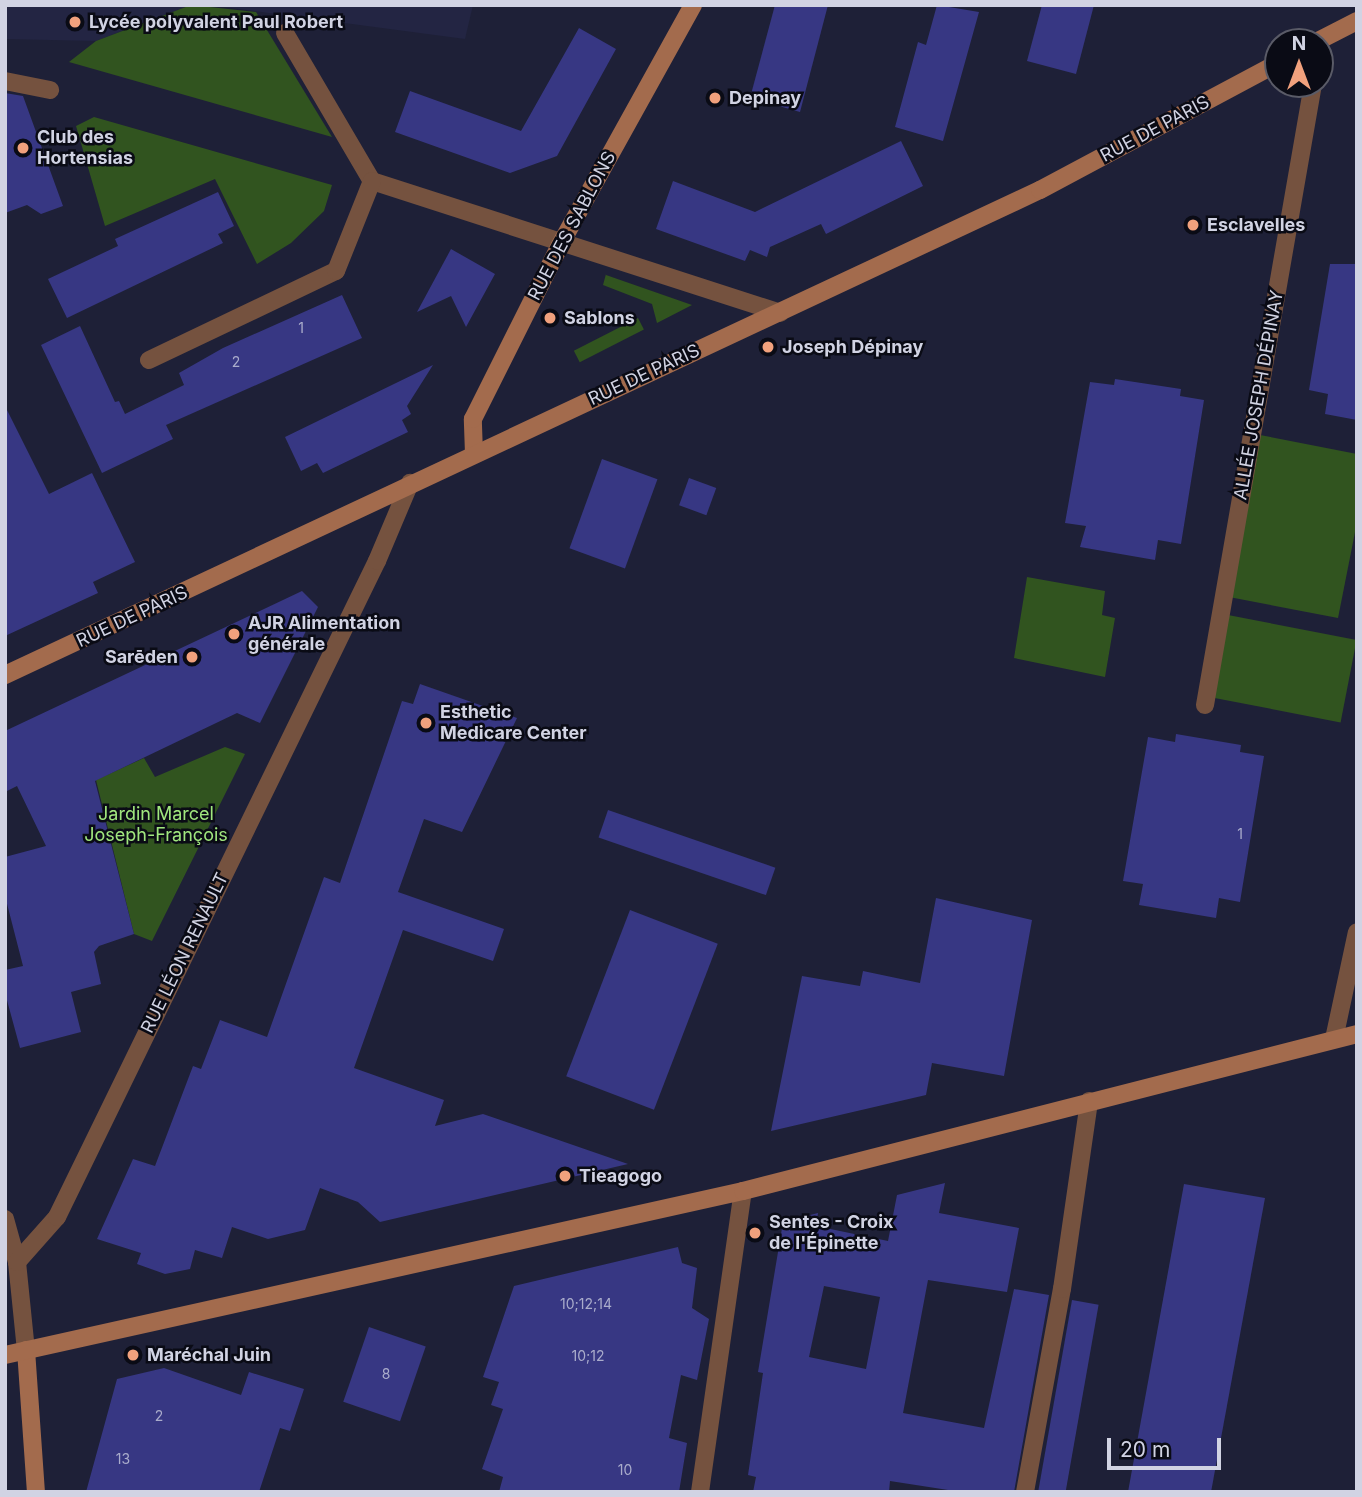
<!DOCTYPE html>
<meta charset="utf-8">
<style>
body{margin:0}
#map{position:relative;width:1362px;height:1497px;overflow:hidden;background:#1e2037;font-family:Inter,sans-serif}
div>[style]{position:absolute}
.built>*{inset:0;background:#232543}
.green>*{inset:0;background:#31541f;transform-origin:0 0}
.building>*{inset:0;background:#373783;transform-origin:0 0}
.street>*{height:18px;margin:-9px;padding:0 9px;transform-origin:9px;border-radius:9px;background:#75523f}
.secondary>*{height:18px;margin:-9px;padding:0 9px;transform-origin:9px;border-radius:9px;background:#a36b4d}
.dots>*{width:19px;height:19px;translate:-50% -50%;box-sizing:border-box;border:4px solid #0a0b15;border-radius:50%}
span{translate:-50% -50%;white-space:nowrap;text-align:center;line-height:1.15;-webkit-text-stroke:5px #0a0b15;paint-order:stroke}
.number-label{font-size:14px;color:#aaaccb}
.number-label span{-webkit-text-stroke-width:0}
.poi-label{font-size:18px;color:#d1d3e3;font-weight:700}
.left{translate:0 -50%;text-align:left}
.right{translate:-100% -50%;text-align:right}
.street-label{font-size:18px;color:#d1d3e3}
.park-label{font-size:18px;color:#a0e67e}
.frame{position:absolute;inset:0;border:7px solid #d1d3e3;pointer-events:none}
.north{position:absolute;left:1264px;top:28px;width:70px;height:70px;box-sizing:border-box;background:#0a0b15;border:2px solid #5a5b67;border-radius:50%;rotate:0deg;font-size:19px;font-weight:700;line-height:28px;text-align:center;color:#d1d3e3}
.north::after{content:'';display:block;margin:auto;width:24px;height:32px;background:#f1a17d;clip-path:polygon(50% 0,100% 100%,50% 72%,0 100%)}
.scale{position:absolute;left:1107px;top:1438px;width:114px;height:32px;box-sizing:border-box;border:4px solid #d1d3e3;border-top:0;padding-left:9px;font-size:21px;line-height:24px;white-space:nowrap;color:#d1d3e3;-webkit-text-stroke:5px #0a0b15;paint-order:stroke}
</style>
<div id="map">
<div class="built">
<i style="clip-path:polygon(5px 5px,191px 5px,96px 41px,5px 39px)"></i>
<i style="clip-path:polygon(209px 5px,473px 5px,465px 39px)"></i>
</div>
<div class="green">
<i style="clip-path:polygon(191px 5px,256px 12px,332px 137px,69px 62px,96px 41px)"></i>
<i style="clip-path:polygon(94px 117px,332px 185px,324px 211px,291px 243px,257px 264px,215px 179px,105px 226px,76px 126px)"></i>
<i style="clip-path:polygon(606px 274px,606px 275px,692px 305px,657px 323px,652px 304px,603px 285px)"></i>
<i style="left:638px;top:318px;width:13px;height:72px;rotate:63deg"></i>
<i style="clip-path:polygon(1260px 435px,1357px 454px,1357px 522px,1338px 618px,1229px 597px)"></i>
<i style="clip-path:polygon(1027px 577px,1105px 591px,1102px 615px,1115px 618px,1105px 677px,1014px 658px)"></i>
<i style="left:1228px;top:615px;width:131px;height:84px;rotate:11deg"></i>
<i style="clip-path:polygon(225px 747px,245px 754px,152px 941px,134px 934px,96px 780px,144px 758px,155px 777px)"></i>
</div>
<div class="building">
<i style="clip-path:polygon(775px 5px,828px 5px,800px 112px,750px 98px)"></i>
<i style="clip-path:polygon(937px 5px,979px 12px,943px 141px,895px 127px,918px 42px,926px 45px)"></i>
<i style="clip-path:polygon(1042px 5px,1094px 5px,1076px 74px,1027px 61px)"></i>
<i style="clip-path:polygon(579px 28px,616px 49px,557px 156px,510px 173px,395px 132px,410px 91px,521px 131px)"></i>
<i style="clip-path:polygon(5px 93px,23px 96px,63px 206px,41px 214px,27px 205px,5px 213px)"></i>
<i style="clip-path:polygon(901px 141px,923px 186px,826px 234px,821px 224px,770px 247px,767px 257px,750px 250px,745px 261px,656px 229px,673px 181px,755px 212px)"></i>
<i style="clip-path:polygon(218px 192px,234px 226px,218px 234px,223px 243px,67px 318px,48px 279px,118px 246px,115px 239px)"></i>
<i style="clip-path:polygon(451px 249px,495px 274px,466px 327px,451px 296px,417px 312px)"></i>
<i style="clip-path:polygon(1330px 264px,1357px 264px,1357px 420px,1325px 414px,1328px 394px,1309px 390px)"></i>
<i style="clip-path:polygon(342px 295px,362px 338px,166px 425px,173px 439px,102px 473px,41px 345px,80px 326px,115px 402px,119px 401px,125px 414px,184px 385px,179px 373px,223px 348px)"></i>
<i style="clip-path:polygon(433px 365px,407px 406px,411px 414px,402px 420px,408px 432px,323px 473px,317px 463px,301px 471px,285px 437px)"></i>
<i style="clip-path:polygon(1115px 379px,1181px 389px,1180px 396px,1204px 400px,1181px 544px,1158px 540px,1155px 560px,1080px 547px,1086px 526px,1065px 523px,1090px 382px,1114px 385px)"></i>
<i style="clip-path:polygon(5px 406px,49px 494px,92px 473px,135px 562px,93px 582px,98px 593px,5px 636px)"></i>
<i style="left:602px;top:459px;width:59px;height:95px;rotate:20deg"></i>
<i style="left:689px;top:478px;width:29px;height:29px;rotate:20deg"></i>
<i style="clip-path:polygon(302px 591px,318px 607px,260px 723px,237px 713px,95px 781px,134px 934px,99px 946px,94px 952px,101px 984px,71px 992px,81px 1032px,20px 1048px,5px 993px,5px 970px,23px 966px,5px 896px,5px 857px,46px 846px,17px 786px,5px 792px,5px 731px)"></i>
<i style="clip-path:polygon(420px 684px,517px 718px,462px 832px,424px 819px,398px 892px,504px 929px,493px 961px,403px 930px,354px 1068px,444px 1100px,435px 1126px,483px 1114px,628px 1164px,380px 1222px,358px 1202px,320px 1188px,305px 1230px,268px 1239px,232px 1227px,222px 1258px,195px 1250px,190px 1269px,165px 1274px,137px 1264px,141px 1253px,97px 1239px,133px 1159px,155px 1166px,193px 1066px,201px 1069px,220px 1020px,267px 1037px,324px 877px,340px 883px,402px 701px,413px 704px)"></i>
<i style="clip-path:polygon(1176px 734px,1241px 745px,1240px 752px,1264px 756px,1240px 902px,1219px 898px,1216px 918px,1139px 905px,1143px 884px,1123px 881px,1148px 737px,1175px 742px)"></i>
<i style="left:608px;top:810px;width:177px;height:29px;rotate:19deg"></i>
<i style="clip-path:polygon(936px 898px,1032px 920px,1004px 1076px,932px 1063px,926px 1095px,771px 1131px,802px 976px,860px 986px,863px 971px,920px 983px)"></i>
<i style="left:630px;top:910px;width:94px;height:178px;rotate:21deg"></i>
<i style="clip-path:polygon(evenodd,945px 1183px,939px 1213px,1019px 1228px,1007px 1292px,928px 1280px,903px 1413px,984px 1428px,1014px 1289px,1049px 1295px,1014px 1492px,961px 1492px,890px 1481px,889px 1492px,753px 1492px,756px 1477px,748px 1475px,763px 1373px,758px 1372px,783px 1222px,818px 1213px,816px 1226px,888px 1241px,897px 1195px,945px 1183px,824px 1286px,880px 1297px,866px 1369px,809px 1357px,824px 1286px)"></i>
<i style="clip-path:polygon(1184px 1184px,1265px 1198px,1226px 1411px,1211px 1492px,1128px 1492px)"></i>
<i style="clip-path:polygon(678px 1247px,682px 1263px,697px 1268px,692px 1308px,709px 1319px,697px 1380px,681px 1375px,669px 1438px,687px 1443px,679px 1492px,499px 1492px,503px 1477px,482px 1469px,503px 1409px,491px 1405px,499px 1382px,483px 1377px,514px 1286px)"></i>
<i style="left:1072px;top:1300px;width:27px;height:195px;rotate:10deg"></i>
<i style="left:369px;top:1327px;width:60px;height:79px;rotate:19deg"></i>
<i style="clip-path:polygon(164px 1368px,241px 1395px,249px 1372px,304px 1389px,290px 1431px,280px 1428px,259px 1492px,86px 1492px,117px 1379px)"></i>
</div>
<div class="street">
<i style="left:285px;top:33px;width:172px;rotate:59.6deg"></i>
<i style="left:372px;top:181px;width:429px;rotate:17.9deg"></i>
<i style="left:5px;top:81px;width:46px;rotate:11.3deg"></i>
<i style="left:149px;top:360px;width:207px;rotate:-25.5deg"></i>
<i style="left:336px;top:271px;width:97px;rotate:-68.2deg"></i>
<i style="left:1205px;top:705px;width:630px;rotate:-80.13deg"></i>
<i style="left:1334px;top:1039px;width:109px;rotate:-77.9deg"></i>
<i style="left:5px;top:1219px;width:45px;rotate:74.4deg"></i>
<i style="left:17px;top:1262px;width:88px;rotate:84.2deg"></i>
<i style="left:17px;top:1262px;width:60px;rotate:-48.4deg"></i>
<i style="left:57px;top:1217px;width:730px;rotate:-64deg"></i>
<i style="left:377px;top:561px;width:85px;rotate:-67.1deg"></i>
<i style="left:700px;top:1492px;width:304px;rotate:-81.9deg"></i>
<i style="left:1025px;top:1492px;width:206px;rotate:-79.7deg"></i>
<i style="left:1062px;top:1289px;width:190px;rotate:-81.8deg"></i>
</div>
<div class="secondary">
<i style="left:1316px;top:42px;width:46px;rotate:-27.1deg"></i>
<i style="left:474px;top:454px;width:35px;rotate:-92deg"></i>
<i style="left:473px;top:419px;width:195px;rotate:-63.4deg"></i>
<i style="left:560px;top:245px;width:274px;rotate:-61deg"></i>
<i style="left:5px;top:675px;width:1143px;rotate:-25.11deg"></i>
<i style="left:1040px;top:190px;width:270px;rotate:-28.1deg"></i>
<i style="left:26px;top:1350px;width:142px;rotate:86deg"></i>
<i style="left:5px;top:1355px;width:756px;rotate:-12.53deg"></i>
<i style="left:743px;top:1191px;width:634px;rotate:-14.34deg"></i>
</div>
<div class="dots">
<i style="left:75px;top:22px;background:#f1a17d"></i>
<i style="left:715px;top:98px;background:#f1a17d"></i>
<i style="left:23px;top:148px;background:#f1a17d"></i>
<i style="left:1193px;top:225px;background:#f1a17d"></i>
<i style="left:550px;top:318px;background:#f1a17d"></i>
<i style="left:768px;top:347px;background:#f1a17d"></i>
<i style="left:234px;top:634px;background:#f1a17d"></i>
<i style="left:192px;top:657px;background:#f1a17d"></i>
<i style="left:426px;top:723px;background:#f1a17d"></i>
<i style="left:565px;top:1176px;background:#f1a17d"></i>
<i style="left:755px;top:1233px;background:#f1a17d"></i>
<i style="left:133px;top:1355px;background:#f1a17d"></i>
</div>
<div class="number-label">
<span style="left:301px;top:328px">1</span>
<span style="left:236px;top:362px">2</span>
<span style="left:1240px;top:834px">1</span>
<span style="left:586px;top:1304px">10;12;14</span>
<span style="left:588px;top:1356px">10;12</span>
<span style="left:386px;top:1374px">8</span>
<span style="left:159px;top:1416px">2</span>
<span style="left:123px;top:1459px">13</span>
<span style="left:625px;top:1470px">10</span>
</div>
<div class="poi-label">
<span class="left" style="left:89px;top:22px">Lycée polyvalent Paul Robert</span>
<span class="left" style="left:729px;top:98px">Depinay</span>
<span class="left" style="left:37px;top:148px">Club des<br>Hortensias</span>
<span class="left" style="left:1207px;top:225px">Esclavelles</span>
<span class="left" style="left:564px;top:318px">Sablons</span>
<span class="left" style="left:782px;top:347px">Joseph Dépinay</span>
<span class="left" style="left:248px;top:634px">AJR Alimentation<br>générale</span>
<span class="right" style="left:178px;top:657px">Sarēden</span>
<span class="left" style="left:440px;top:723px">Esthetic<br>Medicare Center</span>
<span class="left" style="left:579px;top:1176px">Tieagogo</span>
<span class="left" style="left:769px;top:1233px">Sentes - Croix<br>de l'Épinette</span>
<span class="left" style="left:147px;top:1355px">Maréchal Juin</span>
</div>
<div class="street-label">
<span style="left:1155px;top:129px;rotate:-28deg">RUE DE PARIS</span>
<span style="left:572px;top:226px;rotate:-62deg">RUE DES SABLONS</span>
<span style="left:644px;top:375px;rotate:-25deg">RUE DE PARIS</span>
<span style="left:1259px;top:395px;rotate:-80deg">ALLÉE JOSEPH DÉPINAY</span>
<span style="left:132px;top:617px;rotate:-25deg">RUE DE PARIS</span>
<span style="left:185px;top:953px;rotate:-64deg">RUE LÉON RENAULT</span>
</div>
<div class="park-label">
<span style="left:156px;top:825px">Jardin Marcel<br>Joseph-François</span>
</div>
<div class="frame"></div>
<div class="north">N</div>
<div class="scale">20 m</div>
</div>
